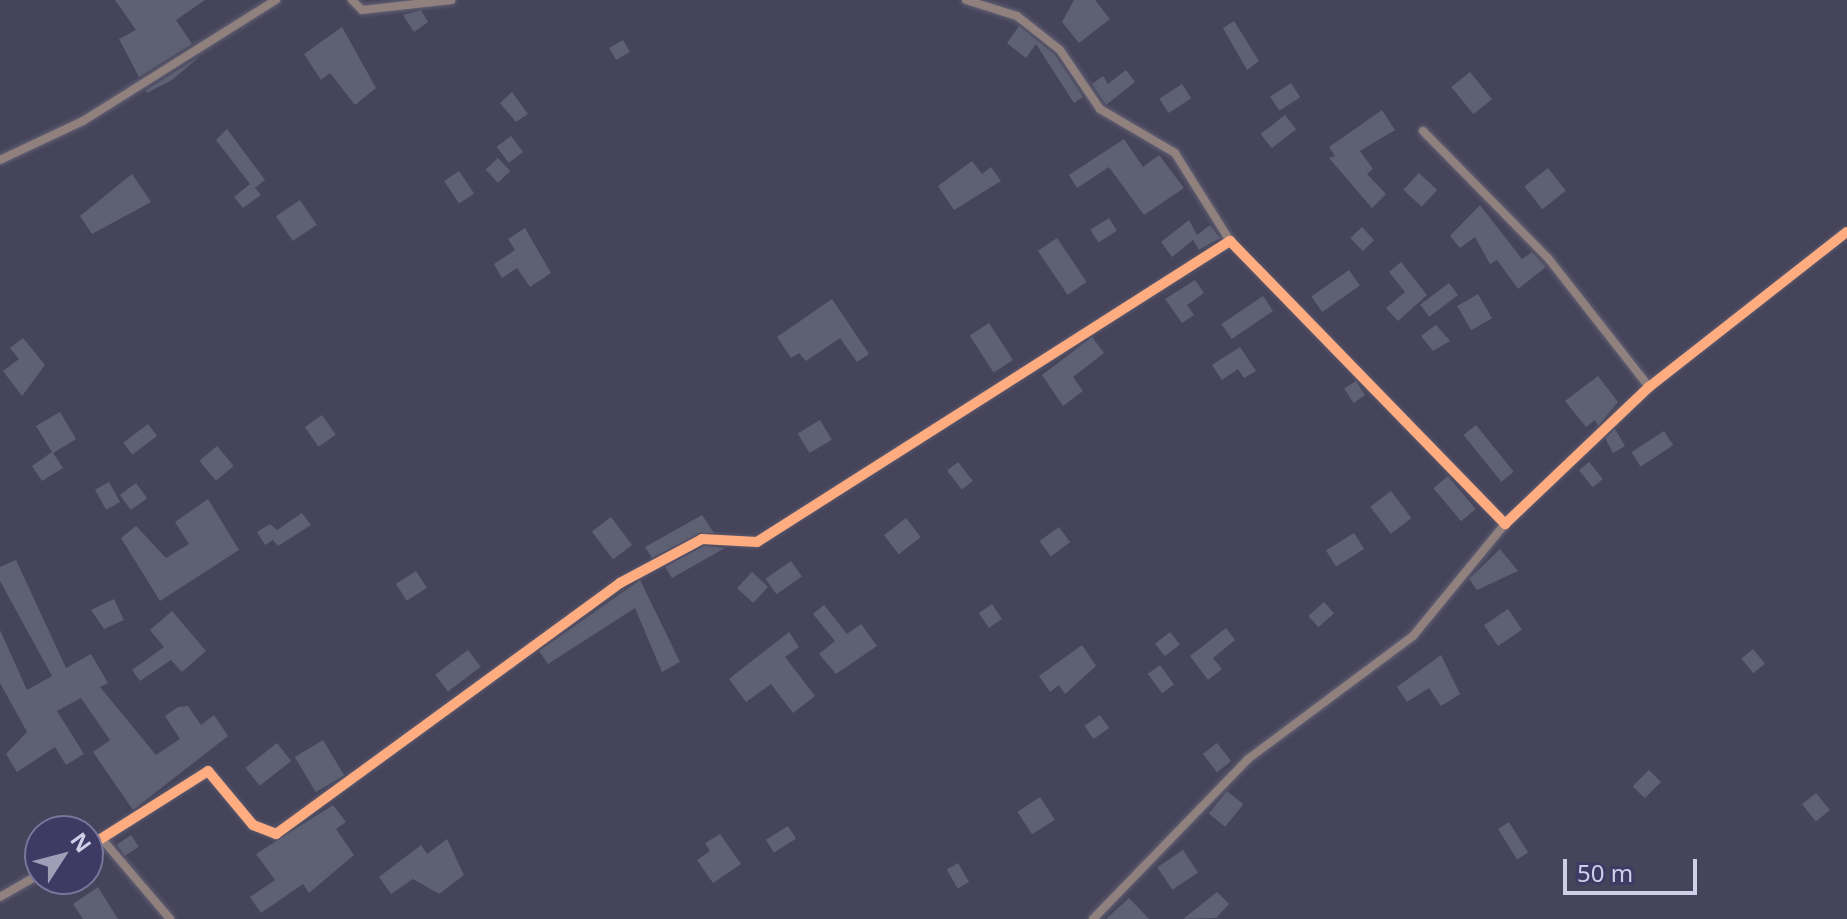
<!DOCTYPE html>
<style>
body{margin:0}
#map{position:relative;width:1847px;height:919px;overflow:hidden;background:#46445a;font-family:"Noto Sans",sans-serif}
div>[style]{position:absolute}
.building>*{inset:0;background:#5e6173;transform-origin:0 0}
.roads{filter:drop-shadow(0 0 2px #636175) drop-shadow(0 0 2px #636175)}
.minor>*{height:8px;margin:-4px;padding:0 4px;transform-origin:4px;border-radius:4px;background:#91817e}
.cycleway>*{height:10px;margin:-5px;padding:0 5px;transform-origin:5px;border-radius:5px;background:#ffac80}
span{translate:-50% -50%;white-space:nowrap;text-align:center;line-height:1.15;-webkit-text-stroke:7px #3e3a64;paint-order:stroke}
.north{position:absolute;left:24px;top:815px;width:80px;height:80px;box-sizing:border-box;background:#3e3a64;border:2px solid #787699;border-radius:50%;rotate:54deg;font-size:22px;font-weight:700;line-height:32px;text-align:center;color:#cfcfe9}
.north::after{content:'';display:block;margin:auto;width:28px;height:36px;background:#9f9eb7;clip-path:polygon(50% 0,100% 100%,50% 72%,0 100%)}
.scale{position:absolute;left:1563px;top:859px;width:134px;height:36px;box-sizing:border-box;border:4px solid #cfcfe9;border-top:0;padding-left:10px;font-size:24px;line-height:28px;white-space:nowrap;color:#cfcfe9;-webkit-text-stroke:6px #3e3a64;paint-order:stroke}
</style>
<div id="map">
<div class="building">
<i style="clip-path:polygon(115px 0,205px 0,176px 20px,192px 44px,139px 77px,119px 39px,136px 30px)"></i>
<i style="clip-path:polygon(1074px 0,1095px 0,1110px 19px,1079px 43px,1062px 22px)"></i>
<i style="clip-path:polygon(421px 10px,428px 22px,414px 32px,403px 15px)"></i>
<i style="clip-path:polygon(1234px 21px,1259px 61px,1247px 70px,1223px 28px)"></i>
<i style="clip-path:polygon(1019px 26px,1055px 55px,1083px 97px,1074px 103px,1036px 44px,1026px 58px,1007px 43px)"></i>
<i style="clip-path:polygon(342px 27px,376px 88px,355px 105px,330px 73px,321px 80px,304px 54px)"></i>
<i style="left:623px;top:40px;width:14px;height:16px;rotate:60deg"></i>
<i style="clip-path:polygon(200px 56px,172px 80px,147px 93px,146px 90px)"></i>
<i style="clip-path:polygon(1126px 70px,1135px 82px,1106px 105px,1092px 84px,1103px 76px,1108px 84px)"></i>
<i style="left:1470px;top:72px;width:35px;height:24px;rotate:51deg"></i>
<i style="left:1291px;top:83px;width:17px;height:25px;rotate:57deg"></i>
<i style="left:1182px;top:84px;width:17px;height:27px;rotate:57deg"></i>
<i style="clip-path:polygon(512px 92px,528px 114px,516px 122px,500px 103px)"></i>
<i style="clip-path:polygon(1382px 110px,1395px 130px,1360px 151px,1373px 169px,1367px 174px,1386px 194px,1372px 208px,1329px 158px,1335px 156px,1329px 147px)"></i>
<i style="left:1285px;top:115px;width:18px;height:31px;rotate:52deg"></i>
<i style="clip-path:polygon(227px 129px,265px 180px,255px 188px,261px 195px,243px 208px,234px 197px,250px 184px,216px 140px)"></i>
<i style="left:511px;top:136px;width:20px;height:18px;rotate:53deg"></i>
<i style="clip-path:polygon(1124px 139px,1143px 167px,1159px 155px,1184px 188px,1144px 215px,1109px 167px,1077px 188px,1069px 175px)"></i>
<i style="left:498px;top:158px;width:18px;height:17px;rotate:47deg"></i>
<i style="clip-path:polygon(972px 161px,982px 174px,991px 167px,1001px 181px,954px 210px,938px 186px)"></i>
<i style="left:1548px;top:168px;width:29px;height:30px;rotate:52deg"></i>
<i style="left:459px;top:171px;width:27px;height:18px;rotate:56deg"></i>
<i style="left:1419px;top:173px;width:25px;height:23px;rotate:43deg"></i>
<i style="clip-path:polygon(132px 174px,151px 202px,92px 234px,80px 216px)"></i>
<i style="left:300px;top:200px;width:30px;height:29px;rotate:56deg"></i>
<i style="clip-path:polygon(1480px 205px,1522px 259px,1532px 252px,1546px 267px,1518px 289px,1497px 260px,1490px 264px,1475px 237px,1460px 248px,1450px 236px)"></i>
<i style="left:1109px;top:218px;width:15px;height:22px;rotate:58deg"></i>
<i style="clip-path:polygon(1189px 220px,1197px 235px,1210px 225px,1220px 238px,1199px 250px,1193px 240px,1172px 257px,1161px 242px)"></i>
<i style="left:1362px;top:227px;width:18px;height:16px;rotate:47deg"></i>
<i style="clip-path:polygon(525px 228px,551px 273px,530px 287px,517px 268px,502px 278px,494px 264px,515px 250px,508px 239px)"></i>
<i style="left:1057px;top:238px;width:53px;height:23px;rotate:56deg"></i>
<i style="clip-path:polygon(1401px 262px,1427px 295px,1398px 321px,1386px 308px,1405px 292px,1389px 272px)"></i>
<i style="left:1349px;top:270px;width:19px;height:46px;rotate:55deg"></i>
<i style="clip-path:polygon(1195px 280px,1204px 293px,1187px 305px,1194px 315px,1182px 323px,1165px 299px)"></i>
<i style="left:1449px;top:283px;width:15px;height:36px;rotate:53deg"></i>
<i style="left:1478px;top:294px;width:28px;height:24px;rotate:60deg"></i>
<i style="left:1263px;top:296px;width:18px;height:50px;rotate:56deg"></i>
<i style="clip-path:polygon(832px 299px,869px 354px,857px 362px,840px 338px,806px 361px,799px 353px,791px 358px,777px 337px)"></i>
<i style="left:989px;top:323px;width:44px;height:23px;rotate:57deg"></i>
<i style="clip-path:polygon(1436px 325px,1450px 341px,1433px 351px,1421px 336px)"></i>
<i style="clip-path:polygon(1092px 337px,1104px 353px,1073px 377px,1083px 391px,1063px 406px,1042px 375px)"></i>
<i style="clip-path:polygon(23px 338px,45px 365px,22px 396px,3px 371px,19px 359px,10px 348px)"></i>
<i style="clip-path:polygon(1240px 347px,1256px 371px,1244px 378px,1238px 369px,1222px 380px,1212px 365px)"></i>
<i style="clip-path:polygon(1598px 376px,1618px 402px,1598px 426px,1595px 420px,1586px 427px,1565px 401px)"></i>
<i style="left:1356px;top:381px;width:17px;height:14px;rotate:57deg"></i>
<i style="clip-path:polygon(60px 412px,76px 439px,53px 453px,63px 468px,42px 481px,32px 466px,52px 452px,36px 426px)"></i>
<i style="left:322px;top:415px;width:24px;height:21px;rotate:55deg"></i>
<i style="left:820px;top:420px;width:23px;height:26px;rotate:59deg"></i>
<i style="left:148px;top:424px;width:15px;height:31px;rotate:53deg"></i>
<i style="left:1476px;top:425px;width:60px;height:16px;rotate:51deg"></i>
<i style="clip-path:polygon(1615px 429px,1625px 446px,1613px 453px,1605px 438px)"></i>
<i style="left:1664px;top:431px;width:17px;height:39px;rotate:57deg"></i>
<i style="left:217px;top:446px;width:26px;height:23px;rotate:50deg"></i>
<i style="left:958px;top:462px;width:24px;height:14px;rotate:52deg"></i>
<i style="left:1589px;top:462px;width:22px;height:13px;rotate:51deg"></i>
<i style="left:1448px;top:476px;width:43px;height:19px;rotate:50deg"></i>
<i style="left:109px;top:482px;width:23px;height:16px;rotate:61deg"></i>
<i style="left:136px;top:483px;width:19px;height:20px;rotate:54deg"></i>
<i style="left:1391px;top:491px;width:34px;height:26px;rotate:53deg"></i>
<i style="clip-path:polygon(208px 499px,239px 550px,160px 601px,121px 538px,136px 526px,166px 558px,189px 544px,175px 522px)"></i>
<i style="clip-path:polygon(302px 513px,311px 525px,278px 546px,273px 540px,265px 545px,257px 532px,270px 524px,277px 530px)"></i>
<i style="clip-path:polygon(702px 515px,714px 533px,699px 533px,652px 558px,645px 547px)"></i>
<i style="left:611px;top:517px;width:35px;height:24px;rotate:53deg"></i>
<i style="left:906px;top:518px;width:24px;height:28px;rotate:52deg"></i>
<i style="left:1059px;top:527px;width:19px;height:24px;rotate:54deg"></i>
<i style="left:1354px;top:533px;width:19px;height:33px;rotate:58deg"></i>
<i style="clip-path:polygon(704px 546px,725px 548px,672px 578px,665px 567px)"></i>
<i style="clip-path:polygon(1500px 549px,1518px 571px,1477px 590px,1469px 579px)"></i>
<i style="clip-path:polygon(16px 560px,66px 668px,91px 654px,108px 683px,100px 687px,156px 755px,180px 739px,165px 716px,178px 707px,188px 706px,201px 725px,214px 715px,228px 736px,133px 810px,93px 752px,110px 740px,81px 698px,57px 711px,84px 754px,66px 765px,55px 747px,17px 772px,6px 754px,27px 732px,0 683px,0 630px,27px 690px,52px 676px,0 581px,0 567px)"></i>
<i style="left:791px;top:561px;width:19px;height:31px;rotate:55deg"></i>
<i style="left:416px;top:571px;width:20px;height:24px;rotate:57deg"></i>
<i style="left:752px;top:572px;width:22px;height:22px;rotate:43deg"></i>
<i style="clip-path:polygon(640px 580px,680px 662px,662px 672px,635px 608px,548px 664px,539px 651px)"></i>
<i style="clip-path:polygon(114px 599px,124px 620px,104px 629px,91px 610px)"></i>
<i style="left:1324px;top:602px;width:15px;height:21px;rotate:48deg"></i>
<i style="left:992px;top:604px;width:18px;height:16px;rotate:56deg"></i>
<i style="clip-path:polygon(824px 605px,847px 634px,861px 624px,877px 646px,836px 674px,819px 654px,835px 641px,813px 614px)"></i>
<i style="left:1508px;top:609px;width:25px;height:29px;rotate:56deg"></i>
<i style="clip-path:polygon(172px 611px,206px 651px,182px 672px,171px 660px,140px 681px,132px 670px,164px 647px,150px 630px)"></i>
<i style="clip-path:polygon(1226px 628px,1235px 640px,1213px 658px,1222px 669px,1208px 680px,1190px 656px)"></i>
<i style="clip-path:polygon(789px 632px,799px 647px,785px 657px,815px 696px,793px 713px,771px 684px,746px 702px,729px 679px)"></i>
<i style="left:1170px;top:632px;width:16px;height:19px;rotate:52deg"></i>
<i style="clip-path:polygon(1082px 645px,1096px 666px,1065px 694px,1059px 685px,1050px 692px,1039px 676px)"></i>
<i style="left:1753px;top:649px;width:19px;height:15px;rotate:51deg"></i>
<i style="left:468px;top:650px;width:21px;height:41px;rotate:53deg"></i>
<i style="clip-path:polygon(1441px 655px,1460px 694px,1441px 706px,1429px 688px,1407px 702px,1397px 687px)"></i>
<i style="left:1160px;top:665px;width:24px;height:15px;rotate:54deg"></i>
<i style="left:1100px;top:715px;width:16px;height:19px;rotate:55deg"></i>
<i style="left:323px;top:740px;width:41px;height:33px;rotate:59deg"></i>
<i style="left:277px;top:743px;width:23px;height:40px;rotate:52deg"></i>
<i style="left:1217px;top:743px;width:23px;height:18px;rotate:52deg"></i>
<i style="left:1649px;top:770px;width:17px;height:23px;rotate:45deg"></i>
<i style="left:1227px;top:791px;width:21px;height:29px;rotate:39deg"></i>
<i style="left:1816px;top:793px;width:22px;height:18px;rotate:51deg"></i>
<i style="left:1040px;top:797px;width:27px;height:27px;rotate:57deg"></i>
<i style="clip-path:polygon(333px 805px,346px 822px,336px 829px,354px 855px,309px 893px,303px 884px,261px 913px,250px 897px,275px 880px,256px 854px)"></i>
<i style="left:1509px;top:822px;width:36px;height:13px;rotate:58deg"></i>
<i style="left:788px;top:826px;width:15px;height:26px;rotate:58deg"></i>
<i style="clip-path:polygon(720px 834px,741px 864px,713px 883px,697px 860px,710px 851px,705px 843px)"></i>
<i style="left:131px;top:835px;width:14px;height:17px;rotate:56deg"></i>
<i style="clip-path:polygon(447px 839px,464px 875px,439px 894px,413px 879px,391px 894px,379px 877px,421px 845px,427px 854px)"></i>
<i style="left:1183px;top:850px;width:27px;height:31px;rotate:56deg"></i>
<i style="left:958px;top:863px;width:22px;height:13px;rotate:60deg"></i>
<i style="clip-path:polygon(98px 887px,118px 919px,83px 919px,73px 904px)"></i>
<i style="clip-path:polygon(1217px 892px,1229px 904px,1216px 918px,1183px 919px)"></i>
<i style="clip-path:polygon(1129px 898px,1149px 919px,1106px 919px)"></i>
</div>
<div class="roads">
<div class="minor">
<i style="left:352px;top:0;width:14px;rotate:45deg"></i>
<i style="left:362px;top:10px;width:90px;rotate:-6.4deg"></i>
<i style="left:966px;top:0;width:53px;rotate:17.4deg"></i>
<i style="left:1017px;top:16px;width:55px;rotate:38.3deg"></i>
<i style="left:1060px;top:50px;width:71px;rotate:55.9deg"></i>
<i style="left:1100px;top:109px;width:87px;rotate:30.4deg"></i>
<i style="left:1175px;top:153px;width:104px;rotate:58deg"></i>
<i style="left:1423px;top:131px;width:178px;rotate:45.5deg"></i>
<i style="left:1548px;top:258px;width:164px;rotate:51.9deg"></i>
<i style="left:0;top:160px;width:92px;rotate:-25.2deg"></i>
<i style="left:83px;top:121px;width:228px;rotate:-32.1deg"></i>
<i style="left:102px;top:839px;width:105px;rotate:49.6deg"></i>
<i style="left:88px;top:847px;width:142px;rotate:-32.3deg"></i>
<i style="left:208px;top:771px;width:70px;rotate:50.2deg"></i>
<i style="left:253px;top:825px;width:25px;rotate:21deg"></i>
<i style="left:276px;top:834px;width:426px;rotate:-36.1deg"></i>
<i style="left:620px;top:583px;width:93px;rotate:-28.2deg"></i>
<i style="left:702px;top:539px;width:55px;rotate:3.1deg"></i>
<i style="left:757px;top:542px;width:561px;rotate:-32.47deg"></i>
<i style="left:1230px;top:241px;width:395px;rotate:45.8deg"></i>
<i style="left:1505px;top:524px;width:199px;rotate:-43.6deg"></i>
<i style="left:1649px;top:387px;width:251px;rotate:-38.1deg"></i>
<i style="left:0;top:897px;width:46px;rotate:-29.9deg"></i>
<i style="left:1093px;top:919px;width:223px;rotate:-45.9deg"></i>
<i style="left:1248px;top:759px;width:206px;rotate:-36.7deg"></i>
<i style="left:1413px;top:636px;width:145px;rotate:-50.6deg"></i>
</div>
</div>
<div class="cycleway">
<i style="left:88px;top:847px;width:142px;rotate:-32.3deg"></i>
<i style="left:208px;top:771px;width:70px;rotate:50.2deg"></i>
<i style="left:253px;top:825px;width:25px;rotate:21deg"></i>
<i style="left:276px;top:834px;width:426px;rotate:-36.1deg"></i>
<i style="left:620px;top:583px;width:93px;rotate:-28.2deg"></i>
<i style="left:702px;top:539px;width:55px;rotate:3.1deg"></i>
<i style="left:757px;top:542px;width:561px;rotate:-32.47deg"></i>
<i style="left:1230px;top:241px;width:395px;rotate:45.8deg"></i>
<i style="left:1505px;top:524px;width:199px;rotate:-43.6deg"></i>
<i style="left:1649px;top:387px;width:251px;rotate:-38.1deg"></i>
</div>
<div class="north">N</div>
<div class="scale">50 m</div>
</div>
